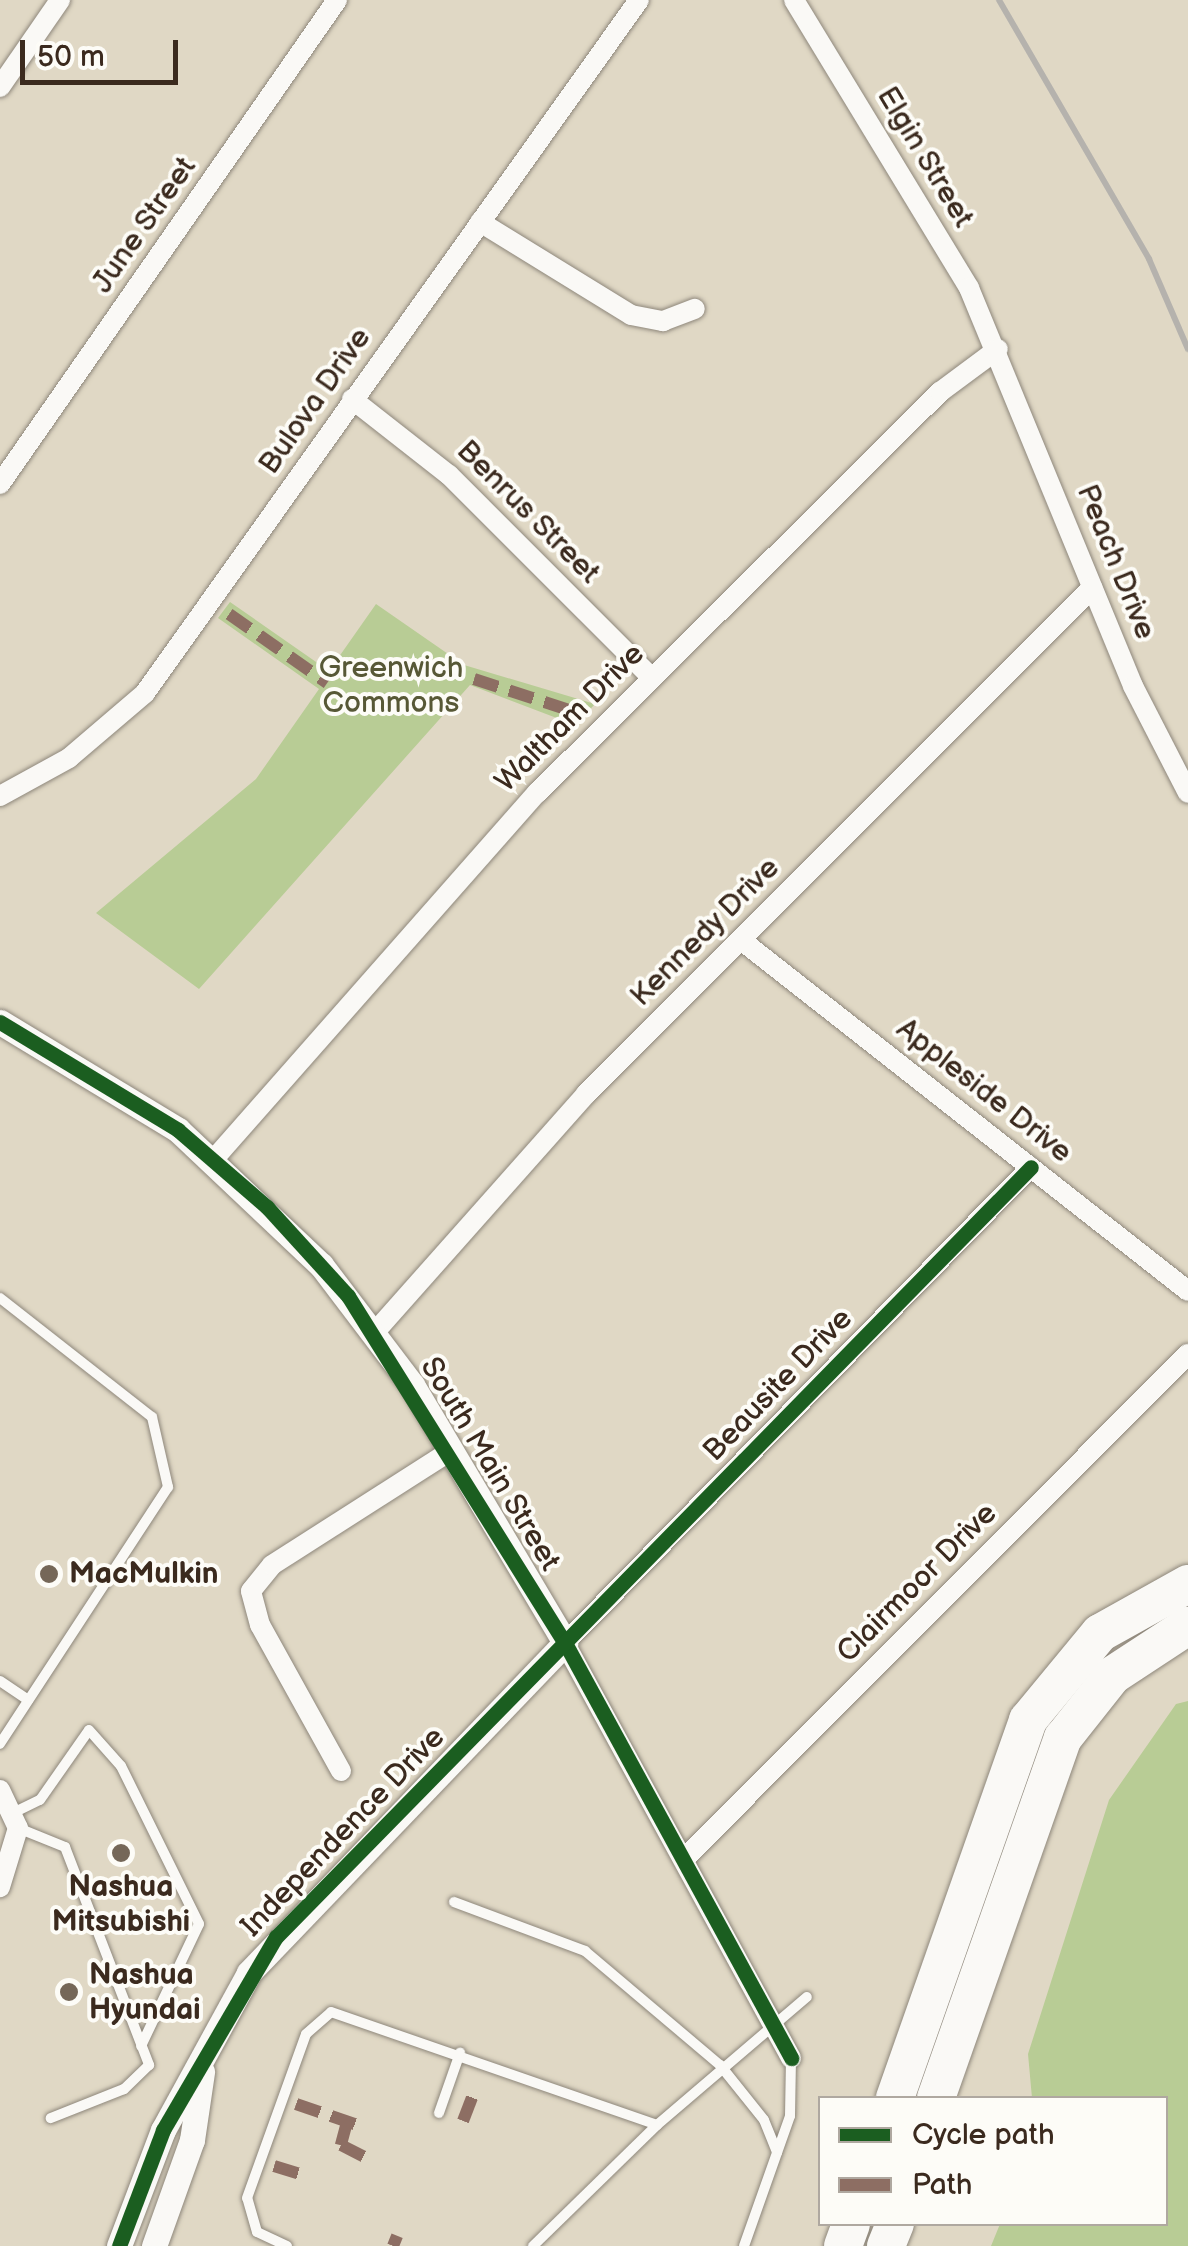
<!DOCTYPE html>
<style>
body{margin:0}
#map{position:relative;width:1188px;height:2246px;overflow:hidden;background:#e0d8c5;font-family:"Balsamiq Sans",sans-serif}
div>[style]{position:absolute}
.green>*{inset:0;background:#b8cc95}
.roads{filter:drop-shadow(0 0 2px #8e877b) drop-shadow(0 0 2px #8e877b)}
.service>*{height:10px;margin:-5px;padding:0 5px;transform-origin:5px;border-radius:5px;background:#faf9f6}
.minor>*{height:20px;margin:-10px;padding:0 10px;transform-origin:10px;border-radius:10px;background:#faf9f6}
.tertiary>*{height:25px;margin:-12.5px;padding:0 12.5px;transform-origin:12.5px;border-radius:12.5px;background:#faf9f6}
.motorway>*{height:38px;margin:-19px;padding:0 19px;transform-origin:19px;border-radius:19px;background:#faf9f6}
.rail>*{height:6px;margin:-3px;padding:0 3px;transform-origin:3px;border-radius:3px;background:#b5b2ad}
.quiet>*{height:12px;margin-top:-6px;transform-origin:0;background:repeating-linear-gradient(90deg,#8d6e63 0 25px,transparent 0 37px)}
.cycleway>*{height:15px;margin:-7.5px;padding:0 7.5px;transform-origin:7.5px;border-radius:7.5px;background:#1b5e20}
.dots>*{width:28px;height:28px;translate:-50% -50%;box-sizing:border-box;border:5px solid #fdfcf7;border-radius:50%}
span{translate:-50% -50%;white-space:nowrap;text-align:center;line-height:1.15;-webkit-text-stroke:8px #fdfcf7;paint-order:stroke}
.street-label{font-size:30px;color:#3b2a1e}
.park-label{font-size:30px;color:#575836}
.poi-label{font-size:30px;color:#3b2a1e;font-weight:700}
.left{translate:0 -50%;text-align:left}
.legend{position:absolute;left:818px;top:2096px;width:350px;height:130px;box-sizing:border-box;background:#fdfcf7;border:2px solid #afa8a0;margin:0;padding:12px 18px;list-style:none;font-size:30px;color:#3b2a1e}
.legend li{display:flex;align-items:center;gap:20px;height:50px}
.legend b{width:50px;border:2px solid #afa8a0}
.scale{position:absolute;left:20px;top:40px;width:158px;height:45px;box-sizing:border-box;border:5px solid #3b2a1e;border-top:0;padding-left:12px;font-size:30px;line-height:35px;white-space:nowrap;color:#3b2a1e;-webkit-text-stroke:8px #fdfcf7;paint-order:stroke}
</style>
<div id="map">
<div class="green">
<i style="clip-path:polygon(230px 602px,329px 671px,376px 604px,464px 665px,595px 704px,575px 725px,470px 685px,199px 989px,96px 913px,256px 779px,319px 689px,218px 618px)"></i>
<i style="clip-path:polygon(1188px 1701px,1188px 2246px,991px 2246px,1000px 2224px,1166px 2224px,1166px 2098px,1032px 2098px,1028px 2054px,1109px 1800px,1176px 1704px)"></i>
</div>
<div class="roads">
<div class="service">
<i style="left:0;top:1298px;width:193px;rotate:38.1deg"></i>
<i style="left:152px;top:1417px;width:72px;rotate:77.1deg"></i>
<i style="left:168px;top:1487px;width:307px;rotate:123.2deg"></i>
<i style="left:0;top:1681px;width:34px;rotate:34deg"></i>
<i style="left:17px;top:1811px;width:25px;rotate:-26deg"></i>
<i style="left:40px;top:1800px;width:85px;rotate:-55deg"></i>
<i style="left:89px;top:1730px;width:48px;rotate:48.4deg"></i>
<i style="left:121px;top:1766px;width:176px;rotate:63.7deg"></i>
<i style="left:199px;top:1924px;width:135px;rotate:115.4deg"></i>
<i style="left:18px;top:1828px;width:51px;rotate:22deg"></i>
<i style="left:65px;top:1847px;width:234px;rotate:68.9deg"></i>
<i style="left:149px;top:2065px;width:35px;rotate:136deg"></i>
<i style="left:124px;top:2089px;width:79px;rotate:158.3deg"></i>
<i style="left:454px;top:1902px;width:140px;rotate:20.5deg"></i>
<i style="left:585px;top:1951px;width:177px;rotate:40.2deg"></i>
<i style="left:720px;top:2065px;width:70px;rotate:51.3deg"></i>
<i style="left:764px;top:2120px;width:35px;rotate:68deg"></i>
<i style="left:439px;top:2113px;width:64px;rotate:-70.7deg"></i>
<i style="left:287px;top:2246px;width:33px;rotate:-155deg"></i>
<i style="left:257px;top:2232px;width:35px;rotate:-106deg"></i>
<i style="left:247px;top:2198px;width:174px;rotate:-70.2deg"></i>
<i style="left:306px;top:2034px;width:33px;rotate:-41deg"></i>
<i style="left:331px;top:2012px;width:345px;rotate:19.1deg"></i>
<i style="left:657px;top:2125px;width:197px;rotate:-40.5deg"></i>
<i style="left:533px;top:2246px;width:173px;rotate:-44.3deg"></i>
<i style="left:744px;top:2246px;width:138px;rotate:-70.5deg"></i>
<i style="left:790px;top:2116px;width:58px;rotate:-89deg"></i>
</div>
<div class="minor">
<i style="left:794px;top:0;width:337px;rotate:58.7deg"></i>
<i style="left:969px;top:288px;width:430px;rotate:67.6deg"></i>
<i style="left:1133px;top:686px;width:120px;rotate:62.8deg"></i>
<i style="left:0;top:87px;width:106px;rotate:-55.4deg"></i>
<i style="left:480px;top:222px;width:177px;rotate:31.6deg"></i>
<i style="left:631px;top:315px;width:33px;rotate:11deg"></i>
<i style="left:663px;top:321px;width:34px;rotate:-21deg"></i>
<i style="left:352px;top:399px;width:123px;rotate:38.1deg"></i>
<i style="left:449px;top:475px;width:287px;rotate:45deg"></i>
<i style="left:0;top:484px;width:590px;rotate:-55.15deg"></i>
<i style="left:0;top:796px;width:79px;rotate:-28.8deg"></i>
<i style="left:69px;top:758px;width:100px;rotate:-40.5deg"></i>
<i style="left:145px;top:693px;width:851px;rotate:-54.52deg"></i>
<i style="left:741px;top:940px;width:568px;rotate:38.14deg"></i>
<i style="left:214px;top:1159px;width:488px;rotate:-48.6deg"></i>
<i style="left:537px;top:793px;width:569px;rotate:-44.86deg"></i>
<i style="left:940px;top:392px;width:72px;rotate:-36.6deg"></i>
<i style="left:375px;top:1332px;width:318px;rotate:-48.4deg"></i>
<i style="left:586px;top:1094px;width:716px;rotate:-45deg"></i>
<i style="left:341px;top:1771px;width:167px;rotate:-119deg"></i>
<i style="left:260px;top:1625px;width:35px;rotate:-105deg"></i>
<i style="left:251px;top:1591px;width:33px;rotate:-51deg"></i>
<i style="left:272px;top:1565px;width:214px;rotate:-32.6deg"></i>
<i style="left:0;top:1790px;width:42px;rotate:64.7deg"></i>
<i style="left:18px;top:1828px;width:62px;rotate:107deg"></i>
<i style="left:688px;top:1855px;width:708px;rotate:-45.06deg"></i>
<i style="left:791px;top:2058px;width:473px;rotate:-118.6deg"></i>
<i style="left:565px;top:1643px;width:666px;rotate:-45.61deg"></i>
</div>
<div class="tertiary">
<i style="left:0;top:1022px;width:208px;rotate:31.2deg"></i>
<i style="left:178px;top:1130px;width:197px;rotate:43.4deg"></i>
<i style="left:321px;top:1265px;width:151px;rotate:52.8deg"></i>
<i style="left:412px;top:1385px;width:300px;rotate:59.3deg"></i>
<i style="left:565px;top:1643px;width:457px;rotate:133.8deg"></i>
<i style="left:249px;top:1973px;width:179px;rotate:118.7deg"></i>
<i style="left:163px;top:2130px;width:124px;rotate:110.8deg"></i>
<i style="left:154px;top:2246px;width:113px;rotate:-70.3deg"></i>
<i style="left:192px;top:2140px;width:69px;rotate:-81.6deg"></i>
</div>
<div class="motorway">
<i style="left:895px;top:2098px;width:401px;rotate:-70.6deg"></i>
<i style="left:1028px;top:1720px;width:113px;rotate:-50.4deg"></i>
<i style="left:1100px;top:1633px;width:101px;rotate:-29.1deg"></i>
<i style="left:936px;top:2098px;width:382px;rotate:-70.6deg"></i>
<i style="left:1063px;top:1738px;width:80px;rotate:-51.6deg"></i>
<i style="left:1113px;top:1675px;width:90px;rotate:-33.2deg"></i>
<i style="left:843px;top:2246px;width:23px;rotate:-70deg"></i>
<i style="left:886px;top:2246px;width:24px;rotate:-68deg"></i>
</div>
</div>
<div class="rail">
<i style="left:999px;top:0;width:299px;rotate:59.9deg"></i>
<i style="left:1149px;top:259px;width:98px;rotate:66.6deg"></i>
</div>
<div class="quiet">
<i style="left:229px;top:614px;width:120px;rotate:35.1deg"></i>
<i style="left:474px;top:679px;width:116px;rotate:18.1deg"></i>
<i style="left:296px;top:2104px;width:71px;rotate:18.9deg"></i>
<i style="left:463px;top:2121px;width:26px;rotate:-69deg"></i>
<i style="left:347px;top:2122px;width:24px;rotate:105deg"></i>
<i style="left:341px;top:2145px;width:30px;rotate:27deg"></i>
<i style="left:274px;top:2166px;width:34px;rotate:17deg"></i>
<i style="left:393px;top:2246px;width:11px;rotate:-68deg"></i>
</div>
<div class="cycleway">
<i style="left:0;top:1022px;width:208px;rotate:31.2deg"></i>
<i style="left:178px;top:1130px;width:118px;rotate:40.9deg"></i>
<i style="left:267px;top:1207px;width:120px;rotate:47.7deg"></i>
<i style="left:348px;top:1296px;width:409px;rotate:58deg"></i>
<i style="left:565px;top:1643px;width:473px;rotate:61.4deg"></i>
<i style="left:119px;top:2246px;width:124px;rotate:-69.2deg"></i>
<i style="left:163px;top:2130px;width:224px;rotate:-59.7deg"></i>
<i style="left:276px;top:1937px;width:1078px;rotate:-45.56deg"></i>
</div>
<div class="dots">
<i style="left:49px;top:1574px;background:#756758"></i>
<i style="left:121px;top:1853px;background:#756758"></i>
<i style="left:69px;top:1992px;background:#756758"></i>
</div>
<div class="street-label">
<span style="left:925px;top:157px;rotate:59deg">Elgin Street</span>
<span style="left:144px;top:225px;rotate:-55deg">June Street</span>
<span style="left:315px;top:401px;rotate:-55deg">Bulova Drive</span>
<span style="left:528px;top:512px;rotate:45deg">Benrus Street</span>
<span style="left:1116px;top:562px;rotate:68deg">Peach Drive</span>
<span style="left:570px;top:718px;rotate:-45deg">Waltham Drive</span>
<span style="left:705px;top:932px;rotate:-45deg">Kennedy Drive</span>
<span style="left:984px;top:1091px;rotate:38deg">Appleside Drive</span>
<span style="left:778px;top:1385px;rotate:-46deg">Beausite Drive</span>
<span style="left:490px;top:1464px;rotate:59deg">South Main Street</span>
<span style="left:917px;top:1583px;rotate:-45deg">Clairmoor Drive</span>
<span style="left:343px;top:1832px;rotate:-46deg">Independence Drive</span>
</div>
<div class="park-label">
<span style="left:391px;top:685px">Greenwich<br>Commons</span>
</div>
<div class="poi-label">
<span class="left" style="left:69px;top:1574px">MacMulkin</span>
<span style="left:121px;top:1904px">Nashua<br>Mitsubishi</span>
<span class="left" style="left:89px;top:1992px">Nashua<br>Hyundai</span>
</div>
<ul class="legend">
<li><b style="height:12px;background:#1b5e20"></b>Cycle path</li>
<li><b style="height:12px;background:#8d6e63"></b>Path</li>
</ul>
<div class="scale">50 m</div>
</div>
